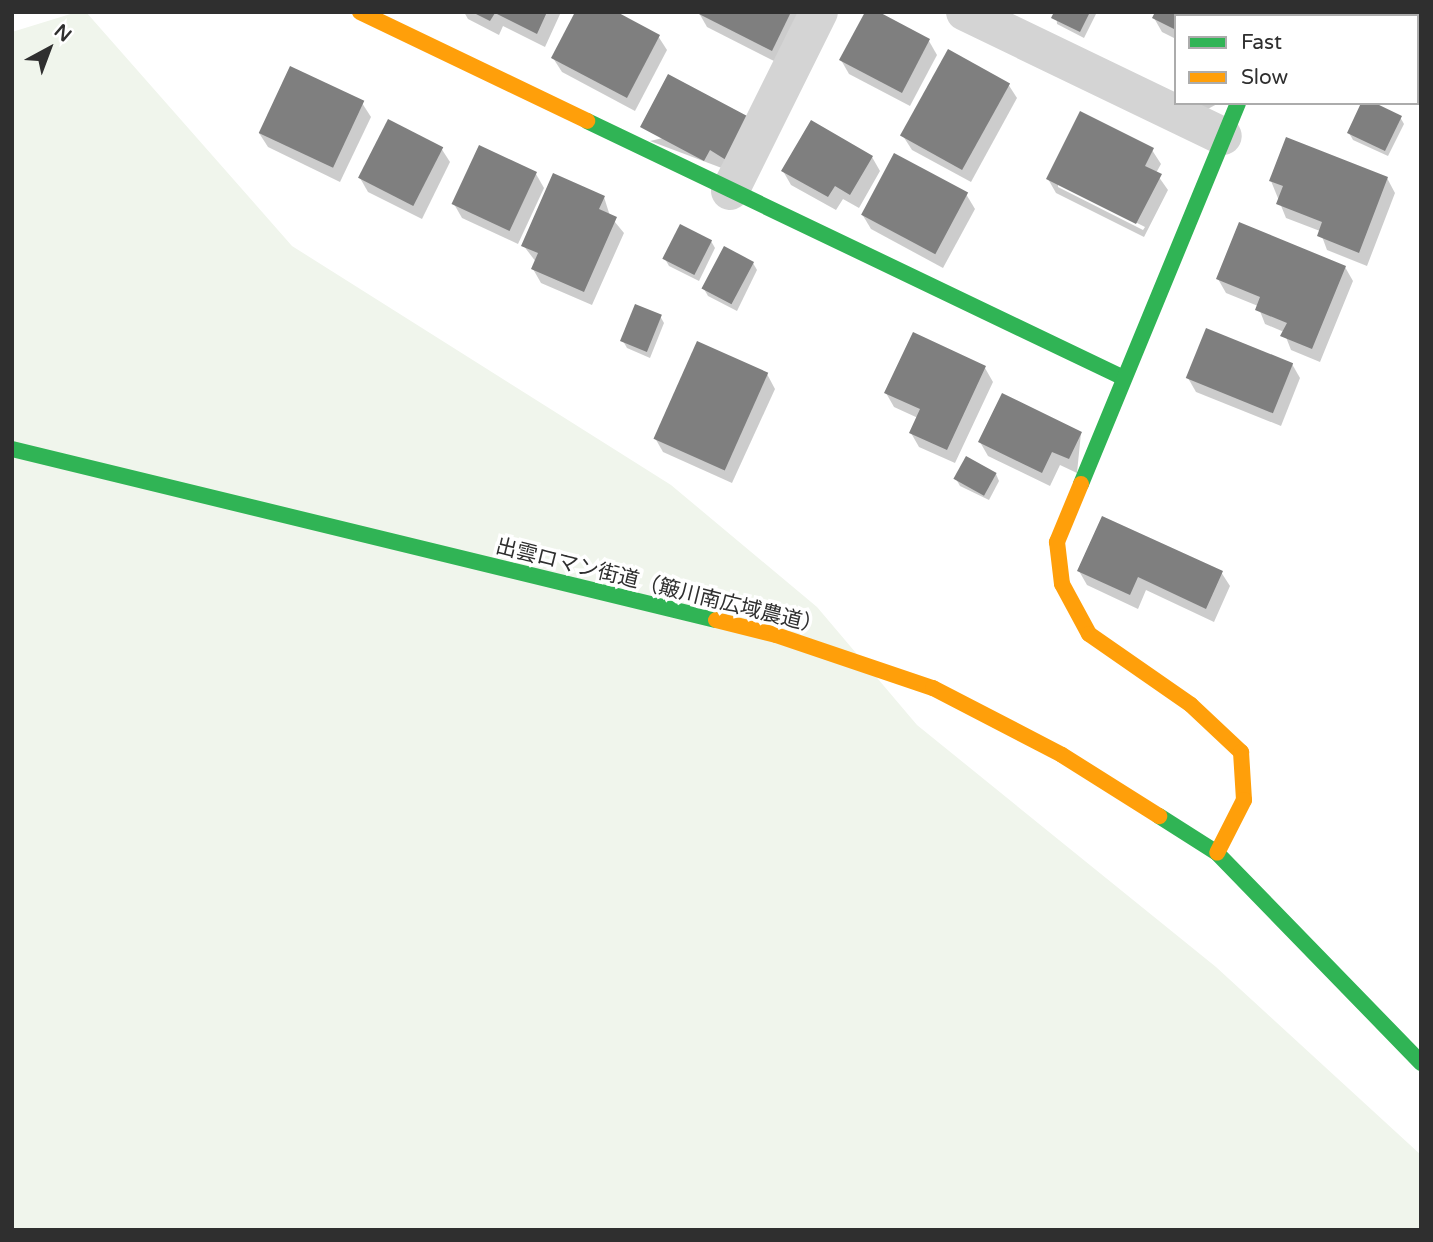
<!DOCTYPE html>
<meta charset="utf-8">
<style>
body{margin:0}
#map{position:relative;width:1433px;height:1242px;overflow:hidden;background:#fff;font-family:"Varela Round","Noto Sans JP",sans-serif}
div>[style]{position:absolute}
.green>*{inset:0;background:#f0f5ec}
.shadow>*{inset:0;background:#0003}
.building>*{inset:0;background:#7f7f7f;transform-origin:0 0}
.street>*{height:38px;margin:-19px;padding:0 19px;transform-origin:19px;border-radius:19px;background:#d4d4d4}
.fast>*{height:16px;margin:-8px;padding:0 8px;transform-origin:8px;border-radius:8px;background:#30b455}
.slow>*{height:16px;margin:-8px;padding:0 8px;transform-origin:8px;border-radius:8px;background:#ff9f0a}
span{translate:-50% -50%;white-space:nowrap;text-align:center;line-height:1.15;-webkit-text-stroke:7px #fff;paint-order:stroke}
.street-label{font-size:21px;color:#2f2f2f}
.frame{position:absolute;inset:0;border:14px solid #2f2f2f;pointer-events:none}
.legend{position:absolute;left:1174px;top:14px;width:245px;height:91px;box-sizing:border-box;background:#fff;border:2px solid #acacac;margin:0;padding:9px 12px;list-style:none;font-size:21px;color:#2f2f2f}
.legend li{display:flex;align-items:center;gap:14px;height:35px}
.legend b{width:35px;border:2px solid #acacac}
.north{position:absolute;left:14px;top:14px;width:70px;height:70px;-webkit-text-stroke:5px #fff;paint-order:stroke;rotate:41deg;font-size:19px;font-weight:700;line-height:28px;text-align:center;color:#2f2f2f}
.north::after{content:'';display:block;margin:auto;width:24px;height:32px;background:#2f2f2f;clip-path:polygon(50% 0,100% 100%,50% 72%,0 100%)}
</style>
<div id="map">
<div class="green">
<i style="clip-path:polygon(77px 12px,86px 12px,292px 246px,671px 485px,817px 607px,917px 725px,1216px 967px,1421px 1155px,1421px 1230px,12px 1230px,12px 32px)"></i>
</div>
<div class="shadow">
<i style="clip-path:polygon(464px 12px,561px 12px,545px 47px,503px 26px,499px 35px,468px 19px)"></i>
<i style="clip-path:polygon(806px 12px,780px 64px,707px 27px,699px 13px)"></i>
<i style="clip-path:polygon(876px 12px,929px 41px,937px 55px,910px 106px,849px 74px,841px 60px)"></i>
<i style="clip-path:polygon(1056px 12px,1097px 12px,1084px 38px,1057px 24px)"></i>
<i style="clip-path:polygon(1157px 12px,1265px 12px,1176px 16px,1176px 39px,1162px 32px,1154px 18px)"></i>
<i style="clip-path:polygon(1356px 12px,1421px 12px,1421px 26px,1417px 16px)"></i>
<i style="clip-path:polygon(658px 36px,667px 50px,635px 111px,562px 72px,553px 58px)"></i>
<i style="clip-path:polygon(1417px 40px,1421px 41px,1417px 82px)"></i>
<i style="clip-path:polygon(1008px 84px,1017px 98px,971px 182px,912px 150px,903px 136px)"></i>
<i style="clip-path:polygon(362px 103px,371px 117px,340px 182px,268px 147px,259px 133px)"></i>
<i style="clip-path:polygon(1190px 103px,1219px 103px,1204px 111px)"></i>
<i style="clip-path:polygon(1400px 117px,1404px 124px,1388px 156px,1353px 140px,1349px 133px)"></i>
<i style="clip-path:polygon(748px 118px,735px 173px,650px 141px)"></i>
<i style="clip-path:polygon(441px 148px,450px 162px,422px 219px,368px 192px,360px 178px)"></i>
<i style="clip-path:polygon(evenodd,1152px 150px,1161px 164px,1156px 173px,1168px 190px,1144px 237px,1056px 193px,1048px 179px,1152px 150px,1058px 183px,1145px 227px,1143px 230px,1058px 187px,1058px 183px)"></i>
<i style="clip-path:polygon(872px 157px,880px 171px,859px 208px,843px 199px,836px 210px,791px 185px,783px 171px)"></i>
<i style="clip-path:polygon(536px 174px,544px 188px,518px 244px,462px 218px,454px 204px)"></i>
<i style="clip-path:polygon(1387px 178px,1395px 193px,1367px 266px,1327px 250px,1320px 231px,1286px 218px,1271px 181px)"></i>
<i style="clip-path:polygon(966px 194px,975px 209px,943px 268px,871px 229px,862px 214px)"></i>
<i style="clip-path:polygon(604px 197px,610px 216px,624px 233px,592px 305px,541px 283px,533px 269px,536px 262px,523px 245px)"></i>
<i style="clip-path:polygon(711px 241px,715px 248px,699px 281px,669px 266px,665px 259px)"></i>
<i style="clip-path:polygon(753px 263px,757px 270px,737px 311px,708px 296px,704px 289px)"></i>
<i style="clip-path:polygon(1345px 267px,1353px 281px,1320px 362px,1291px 350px,1284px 332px,1265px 324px,1258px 306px,1226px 293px,1218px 279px)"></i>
<i style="clip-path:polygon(660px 316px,664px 323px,650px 358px,627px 348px,623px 341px)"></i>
<i style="clip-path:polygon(1292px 364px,1300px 378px,1281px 426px,1196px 392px,1188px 378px)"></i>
<i style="clip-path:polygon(985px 368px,993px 382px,955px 463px,919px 447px,911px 433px,918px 418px,894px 407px,886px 393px)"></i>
<i style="clip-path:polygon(767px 374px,775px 389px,732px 483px,663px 452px,655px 438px)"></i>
<i style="clip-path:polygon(1081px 433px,1077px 473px,1060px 465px,1050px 486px,988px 456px,980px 442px)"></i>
<i style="clip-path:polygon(996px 474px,999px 481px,989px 500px,960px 486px,956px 479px)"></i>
<i style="clip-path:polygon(1079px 571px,1221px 572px,1230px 586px,1214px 622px,1146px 590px,1138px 609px,1087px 585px)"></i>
</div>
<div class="building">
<i style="clip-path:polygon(472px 12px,547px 12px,537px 34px,495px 13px,490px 21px)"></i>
<i style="clip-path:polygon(575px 12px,617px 12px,660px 35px,627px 98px,551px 58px)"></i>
<i style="clip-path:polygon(695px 12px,791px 12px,772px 51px)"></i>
<i style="clip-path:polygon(865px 12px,879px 12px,930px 39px,902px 93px,839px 60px)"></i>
<i style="clip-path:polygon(1054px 12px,1090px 12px,1080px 32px,1051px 18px)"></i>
<i style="clip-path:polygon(1155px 12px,1250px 12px,1176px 16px,1176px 30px,1152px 18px)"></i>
<i style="left:948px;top:49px;width:71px;height:99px;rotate:29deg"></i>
<i style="left:290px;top:66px;width:82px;height:74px;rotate:25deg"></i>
<i style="clip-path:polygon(668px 74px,749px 117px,726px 160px,710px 150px,704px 161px,640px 127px)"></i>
<i style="clip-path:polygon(1361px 103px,1375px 103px,1402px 116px,1385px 151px,1347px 133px)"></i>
<i style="clip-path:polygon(1080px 111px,1154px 148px,1145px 166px,1162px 174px,1136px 224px,1046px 179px)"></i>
<i style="left:388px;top:119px;width:62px;height:66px;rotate:27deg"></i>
<i style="clip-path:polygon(811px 120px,873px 156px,850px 195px,835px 186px,828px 197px,781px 171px)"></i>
<i style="clip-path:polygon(1286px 137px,1388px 177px,1359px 253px,1317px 236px,1322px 222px,1276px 204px,1283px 186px,1269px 181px)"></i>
<i style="left:479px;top:145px;width:64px;height:65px;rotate:25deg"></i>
<i style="left:894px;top:153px;width:84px;height:70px;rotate:28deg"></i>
<i style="clip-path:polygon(553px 173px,605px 196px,599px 209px,617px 217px,584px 292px,531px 269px,538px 253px,521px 246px)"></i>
<i style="clip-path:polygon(1239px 222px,1346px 266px,1312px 349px,1280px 336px,1287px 323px,1255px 310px,1260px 297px,1216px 279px)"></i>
<i style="left:680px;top:224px;width:36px;height:39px;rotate:27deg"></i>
<i style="left:724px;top:246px;width:34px;height:48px;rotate:28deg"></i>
<i style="left:635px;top:304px;width:29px;height:40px;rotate:22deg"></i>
<i style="left:1206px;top:328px;width:94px;height:54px;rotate:22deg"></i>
<i style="clip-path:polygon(913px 332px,986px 366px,947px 450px,909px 433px,920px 409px,884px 393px)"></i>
<i style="left:697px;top:341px;width:78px;height:107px;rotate:24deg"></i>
<i style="clip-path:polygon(1002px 393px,1082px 432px,1069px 459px,1052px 452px,1042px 473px,978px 442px)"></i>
<i style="left:966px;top:456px;width:35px;height:26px;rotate:29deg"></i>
<i style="clip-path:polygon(1102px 516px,1223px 571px,1206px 609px,1138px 577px,1130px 595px,1077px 571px)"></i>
</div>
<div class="street">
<i style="left:965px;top:12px;width:286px;rotate:25.7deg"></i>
<i style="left:1277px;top:16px;width:4px;rotate:-76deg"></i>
<i style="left:730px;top:191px;width:200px;rotate:-63.6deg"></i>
</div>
<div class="fast">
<i style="left:587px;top:121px;width:595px;rotate:25.58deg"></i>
<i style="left:12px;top:449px;width:724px;rotate:13.65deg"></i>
<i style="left:1081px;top:484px;width:412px;rotate:-67.6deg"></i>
<i style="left:1159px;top:816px;width:69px;rotate:32.5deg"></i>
<i style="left:1217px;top:853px;width:293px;rotate:45.8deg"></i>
</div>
<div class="slow">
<i style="left:360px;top:12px;width:252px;rotate:25.6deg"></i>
<i style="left:1081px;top:484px;width:63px;rotate:112.5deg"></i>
<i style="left:1057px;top:542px;width:42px;rotate:83.2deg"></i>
<i style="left:1062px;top:584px;width:57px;rotate:61.6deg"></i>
<i style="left:1089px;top:634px;width:124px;rotate:34.8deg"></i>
<i style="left:1191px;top:705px;width:69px;rotate:43.2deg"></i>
<i style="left:1241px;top:752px;width:48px;rotate:86.4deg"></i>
<i style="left:1244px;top:800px;width:59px;rotate:117deg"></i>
<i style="left:716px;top:620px;width:62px;rotate:14deg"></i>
<i style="left:776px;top:635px;width:166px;rotate:18.7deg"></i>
<i style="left:933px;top:688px;width:145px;rotate:27.4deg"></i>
<i style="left:1062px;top:755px;width:115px;rotate:32.2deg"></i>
</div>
<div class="street-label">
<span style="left:659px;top:587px;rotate:14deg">出雲ロマン街道（簸川南広域農道）</span>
</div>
<div class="frame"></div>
<ul class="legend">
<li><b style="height:9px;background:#30b455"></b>Fast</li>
<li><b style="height:9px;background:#ff9f0a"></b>Slow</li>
</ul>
<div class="north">N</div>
</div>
